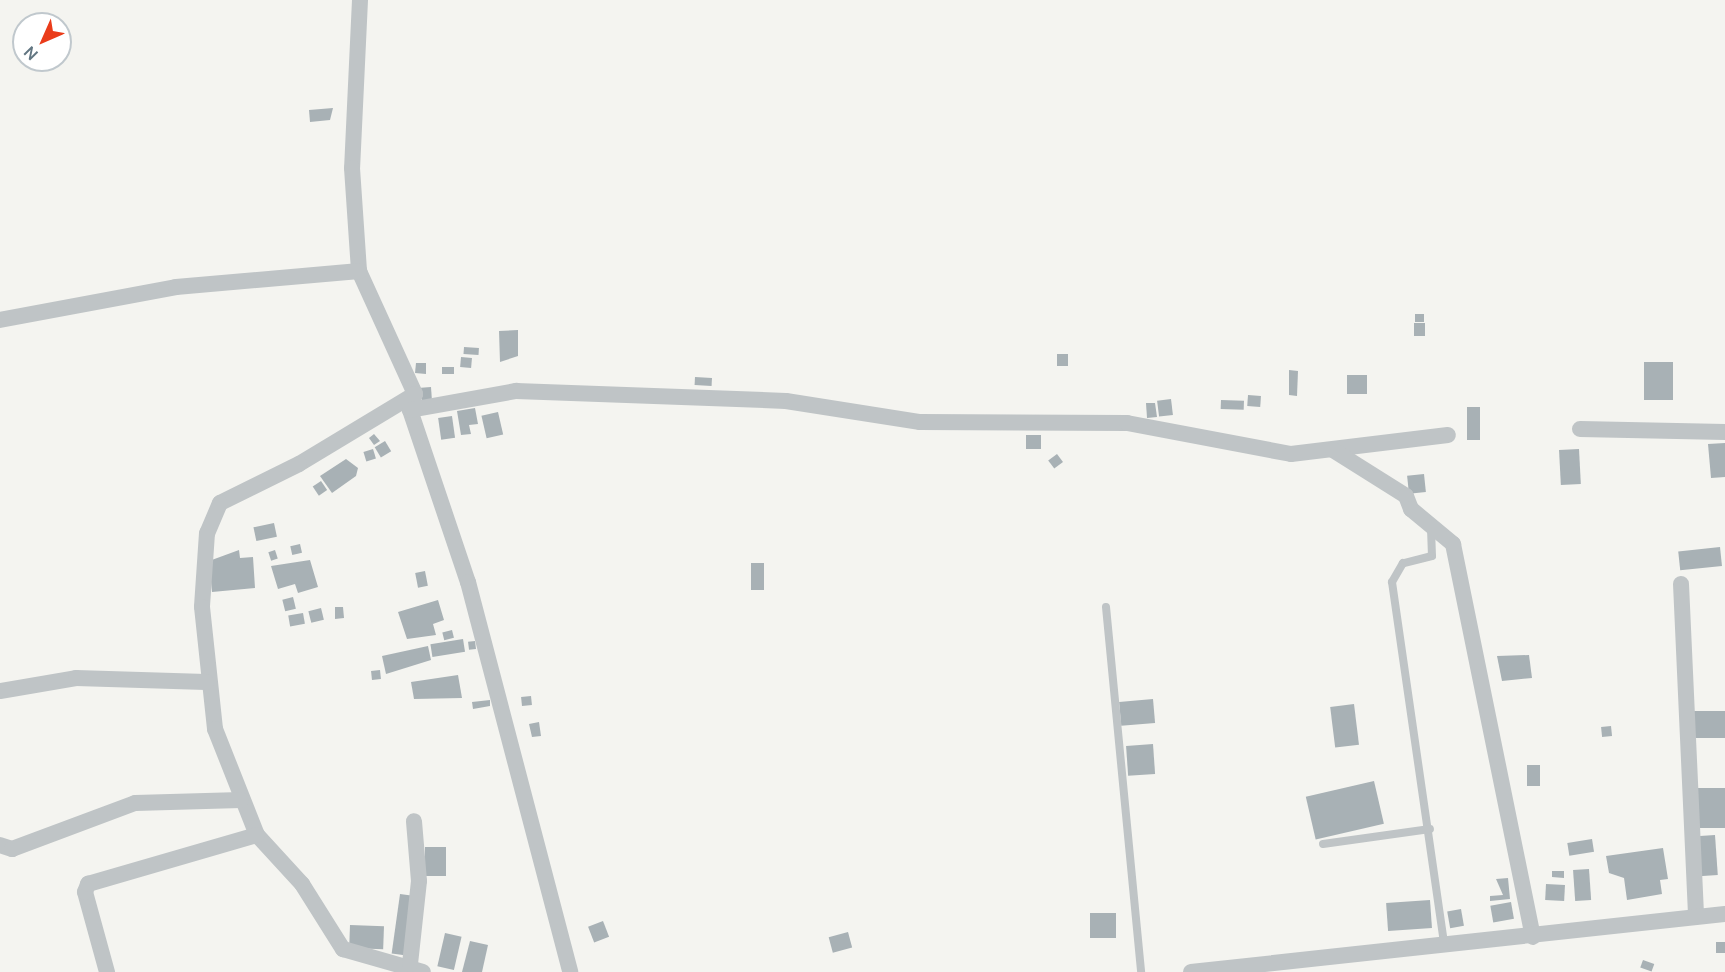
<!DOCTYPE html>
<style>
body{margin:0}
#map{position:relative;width:1725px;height:972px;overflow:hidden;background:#f4f4f0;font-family:Manrope,sans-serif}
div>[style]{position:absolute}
.building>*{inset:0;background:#a8b1b5;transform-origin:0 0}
.service>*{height:8px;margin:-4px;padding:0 4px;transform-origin:4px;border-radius:4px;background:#bfc4c6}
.minor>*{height:16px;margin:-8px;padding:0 8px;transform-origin:8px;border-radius:8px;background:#bfc4c6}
span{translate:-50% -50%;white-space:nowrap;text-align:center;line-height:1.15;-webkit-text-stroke:6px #fff;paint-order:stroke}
.north{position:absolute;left:12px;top:12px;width:60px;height:60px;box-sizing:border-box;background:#fff;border:2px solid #c0c8cd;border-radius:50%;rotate:225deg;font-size:16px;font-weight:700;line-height:24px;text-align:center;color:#627682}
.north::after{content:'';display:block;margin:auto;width:21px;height:27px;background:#ea3c1a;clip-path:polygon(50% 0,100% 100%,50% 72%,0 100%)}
</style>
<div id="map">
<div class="building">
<i style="clip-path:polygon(333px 108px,330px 120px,310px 122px,309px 110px)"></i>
<i style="left:1415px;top:314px;width:9px;height:8px"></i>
<i style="left:1414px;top:323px;width:11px;height:13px"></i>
<i style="clip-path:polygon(518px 330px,518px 356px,500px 362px,499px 331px)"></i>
<i style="left:464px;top:347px;width:15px;height:7px;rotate:4deg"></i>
<i style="left:1057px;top:354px;width:11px;height:12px"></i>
<i style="left:461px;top:357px;width:11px;height:10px;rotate:5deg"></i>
<i style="left:1673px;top:362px;width:38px;height:29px;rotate:90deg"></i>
<i style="clip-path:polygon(416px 363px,426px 363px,426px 374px,415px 373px)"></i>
<i style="left:442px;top:367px;width:12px;height:7px"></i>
<i style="clip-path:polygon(1289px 370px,1298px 371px,1297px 396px,1289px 395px)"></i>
<i style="left:1347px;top:375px;width:20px;height:19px"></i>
<i style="left:695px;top:377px;width:17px;height:8px;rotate:3deg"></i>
<i style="left:431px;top:387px;width:13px;height:10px;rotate:86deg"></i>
<i style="left:1248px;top:395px;width:13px;height:11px;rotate:4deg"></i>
<i style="left:1171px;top:399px;width:16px;height:14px;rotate:83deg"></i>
<i style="left:1221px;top:400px;width:23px;height:9px;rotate:2deg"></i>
<i style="clip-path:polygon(1146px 403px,1155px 403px,1157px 417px,1147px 418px)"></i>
<i style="left:1467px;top:407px;width:13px;height:33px"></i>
<i style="clip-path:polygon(475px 408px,478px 424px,469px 425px,471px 434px,461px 435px,457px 411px)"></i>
<i style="left:498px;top:412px;width:23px;height:17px;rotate:77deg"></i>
<i style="left:452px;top:416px;width:22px;height:14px;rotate:82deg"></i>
<i style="clip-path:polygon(374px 434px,380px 441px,374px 445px,369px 438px)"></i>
<i style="left:1041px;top:435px;width:14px;height:15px;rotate:90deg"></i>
<i style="left:385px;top:441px;width:12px;height:12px;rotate:59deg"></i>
<i style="clip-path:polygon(1725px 443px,1725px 477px,1711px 478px,1708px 444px)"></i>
<i style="left:373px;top:449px;width:10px;height:10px;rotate:73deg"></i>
<i style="left:1579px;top:449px;width:35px;height:20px;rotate:87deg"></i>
<i style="left:1057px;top:454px;width:10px;height:11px;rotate:53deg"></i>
<i style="clip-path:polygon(346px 459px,358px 468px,356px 476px,332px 493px,320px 476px)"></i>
<i style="left:1424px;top:474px;width:18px;height:17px;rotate:84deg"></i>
<i style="left:321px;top:481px;width:11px;height:10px;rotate:56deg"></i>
<i style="left:274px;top:523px;width:14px;height:21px;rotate:78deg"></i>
<i style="left:300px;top:544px;width:9px;height:10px;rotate:77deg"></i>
<i style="left:1720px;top:547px;width:19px;height:42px;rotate:84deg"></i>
<i style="clip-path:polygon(239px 550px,240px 558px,253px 557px,255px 588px,212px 592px,209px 561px)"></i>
<i style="left:275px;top:550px;width:9px;height:7px;rotate:72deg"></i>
<i style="clip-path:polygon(310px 560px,318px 587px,298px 593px,295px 584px,278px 589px,271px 566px)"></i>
<i style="left:751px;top:563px;width:13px;height:27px"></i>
<i style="left:425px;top:571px;width:15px;height:10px;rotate:79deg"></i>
<i style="left:293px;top:597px;width:12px;height:11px;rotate:76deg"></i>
<i style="clip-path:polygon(438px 600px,444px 620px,433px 624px,436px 635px,407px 639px,398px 612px)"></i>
<i style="clip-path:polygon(335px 607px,343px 607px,344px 618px,335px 619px)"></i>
<i style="left:321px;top:608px;width:12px;height:13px;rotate:76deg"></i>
<i style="left:303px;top:613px;width:11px;height:15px;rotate:80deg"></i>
<i style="left:452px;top:630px;width:8px;height:10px;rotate:76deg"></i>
<i style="left:463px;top:639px;width:13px;height:33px;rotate:81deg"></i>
<i style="left:475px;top:641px;width:8px;height:7px;rotate:83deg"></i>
<i style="clip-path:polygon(428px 646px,431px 660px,386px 674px,382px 656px)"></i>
<i style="clip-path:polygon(1529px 655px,1532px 678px,1502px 681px,1497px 656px)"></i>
<i style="left:380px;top:670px;width:9px;height:9px;rotate:84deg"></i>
<i style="clip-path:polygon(458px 675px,462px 698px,414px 699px,411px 682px)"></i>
<i style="left:531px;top:696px;width:9px;height:10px;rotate:84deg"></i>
<i style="left:1153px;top:699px;width:24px;height:34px;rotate:85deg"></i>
<i style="clip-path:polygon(490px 700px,490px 706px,473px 709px,472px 702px)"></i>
<i style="left:1354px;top:704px;width:41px;height:24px;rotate:83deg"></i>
<i style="left:1725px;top:711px;width:27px;height:34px;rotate:90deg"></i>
<i style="clip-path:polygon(539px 722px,541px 736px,532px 737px,529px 724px)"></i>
<i style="left:1611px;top:726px;width:10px;height:10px;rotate:84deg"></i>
<i style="left:1153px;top:744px;width:30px;height:27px;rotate:86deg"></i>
<i style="left:1527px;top:765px;width:13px;height:21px"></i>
<i style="left:1374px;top:781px;width:44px;height:70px;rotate:77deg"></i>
<i style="left:1725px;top:788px;width:40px;height:28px;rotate:90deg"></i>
<i style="left:1715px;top:835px;width:40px;height:19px;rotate:86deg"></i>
<i style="left:1592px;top:839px;width:13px;height:25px;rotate:81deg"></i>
<i style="left:446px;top:847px;width:29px;height:21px;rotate:90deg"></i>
<i style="clip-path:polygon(1663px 848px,1668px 879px,1660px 880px,1662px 894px,1627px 900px,1624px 878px,1609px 873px,1606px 856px)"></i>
<i style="left:1589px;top:869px;width:31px;height:16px;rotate:86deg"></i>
<i style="clip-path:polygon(1552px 871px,1564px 871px,1564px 878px,1552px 877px)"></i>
<i style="clip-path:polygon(1508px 878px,1510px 899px,1490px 901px,1490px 896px,1503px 895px,1496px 879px)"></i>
<i style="left:1546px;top:884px;width:19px;height:16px;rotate:3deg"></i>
<i style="left:400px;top:894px;width:15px;height:60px;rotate:8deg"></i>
<i style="left:1430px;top:900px;width:28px;height:44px;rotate:86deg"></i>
<i style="left:1511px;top:902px;width:17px;height:21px;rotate:80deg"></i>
<i style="left:1461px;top:909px;width:17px;height:14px;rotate:80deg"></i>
<i style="left:1090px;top:913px;width:26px;height:25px"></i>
<i style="left:603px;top:921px;width:17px;height:16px;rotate:69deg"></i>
<i style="left:350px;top:925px;width:34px;height:23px;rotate:2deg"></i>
<i style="left:848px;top:932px;width:16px;height:20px;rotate:75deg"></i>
<i style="left:445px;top:933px;width:17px;height:34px;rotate:13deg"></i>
<i style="clip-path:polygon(470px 941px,488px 945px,482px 972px,462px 972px)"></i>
<i style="left:1716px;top:942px;width:9px;height:11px"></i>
<i style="left:1643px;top:960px;width:12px;height:8px;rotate:20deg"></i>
</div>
<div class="service">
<i style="left:1431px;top:528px;width:28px;rotate:88deg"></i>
<i style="left:1432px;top:556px;width:30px;rotate:166deg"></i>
<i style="left:1403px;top:563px;width:22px;rotate:120deg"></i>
<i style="left:1392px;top:582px;width:367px;rotate:81.8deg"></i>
<i style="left:1106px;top:607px;width:367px;rotate:84.5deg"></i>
<i style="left:1323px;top:844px;width:108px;rotate:-8deg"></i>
</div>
<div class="minor">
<i style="left:360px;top:0;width:168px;rotate:92.7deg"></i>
<i style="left:352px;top:168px;width:103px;rotate:86.1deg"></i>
<i style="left:359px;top:271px;width:135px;rotate:65.5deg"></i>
<i style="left:415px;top:394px;width:17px;rotate:107deg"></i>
<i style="left:410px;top:410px;width:182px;rotate:71.4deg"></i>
<i style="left:468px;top:582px;width:403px;rotate:75.3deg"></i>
<i style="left:0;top:320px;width:179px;rotate:-10.6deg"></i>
<i style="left:176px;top:287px;width:184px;rotate:-5deg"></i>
<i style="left:415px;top:394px;width:135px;rotate:148.9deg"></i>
<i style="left:299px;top:464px;width:88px;rotate:153.7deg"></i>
<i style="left:220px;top:503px;width:33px;rotate:113deg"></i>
<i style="left:207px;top:533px;width:74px;rotate:93.9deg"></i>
<i style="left:202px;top:607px;width:123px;rotate:83.9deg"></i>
<i style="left:215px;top:729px;width:114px;rotate:68.4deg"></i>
<i style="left:257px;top:835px;width:67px;rotate:47.4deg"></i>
<i style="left:302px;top:884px;width:77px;rotate:57.8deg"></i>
<i style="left:343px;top:949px;width:83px;rotate:16deg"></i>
<i style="left:410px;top:410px;width:108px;rotate:-10.2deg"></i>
<i style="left:516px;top:391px;width:270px;rotate:2.1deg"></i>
<i style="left:786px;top:401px;width:136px;rotate:8.9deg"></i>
<i style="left:920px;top:422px;width:207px;rotate:0.3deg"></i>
<i style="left:1127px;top:423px;width:167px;rotate:10.7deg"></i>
<i style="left:1291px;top:454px;width:158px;rotate:-6.9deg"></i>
<i style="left:1580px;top:429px;width:145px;rotate:1.2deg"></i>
<i style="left:1333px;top:450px;width:86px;rotate:32.2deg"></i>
<i style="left:1406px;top:496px;width:14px;rotate:69deg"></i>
<i style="left:1411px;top:509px;width:55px;rotate:39.8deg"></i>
<i style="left:1453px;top:544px;width:401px;rotate:78.5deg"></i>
<i style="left:1681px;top:584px;width:333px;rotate:87.4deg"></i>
<i style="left:0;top:691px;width:77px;rotate:-9.7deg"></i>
<i style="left:76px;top:678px;width:130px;rotate:1.8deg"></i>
<i style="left:0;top:845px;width:13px;rotate:18deg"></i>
<i style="left:12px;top:849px;width:131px;rotate:-20.5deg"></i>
<i style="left:135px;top:803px;width:106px;rotate:-1.6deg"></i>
<i style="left:410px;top:964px;width:83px;rotate:-83.8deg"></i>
<i style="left:419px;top:881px;width:60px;rotate:-94.8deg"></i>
<i style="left:107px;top:972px;width:83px;rotate:-105.4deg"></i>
<i style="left:85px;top:892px;width:9px;rotate:-69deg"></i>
<i style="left:88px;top:884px;width:176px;rotate:-16.2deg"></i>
<i style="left:1191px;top:972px;width:537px;rotate:-6.2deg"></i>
</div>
<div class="north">N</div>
</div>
